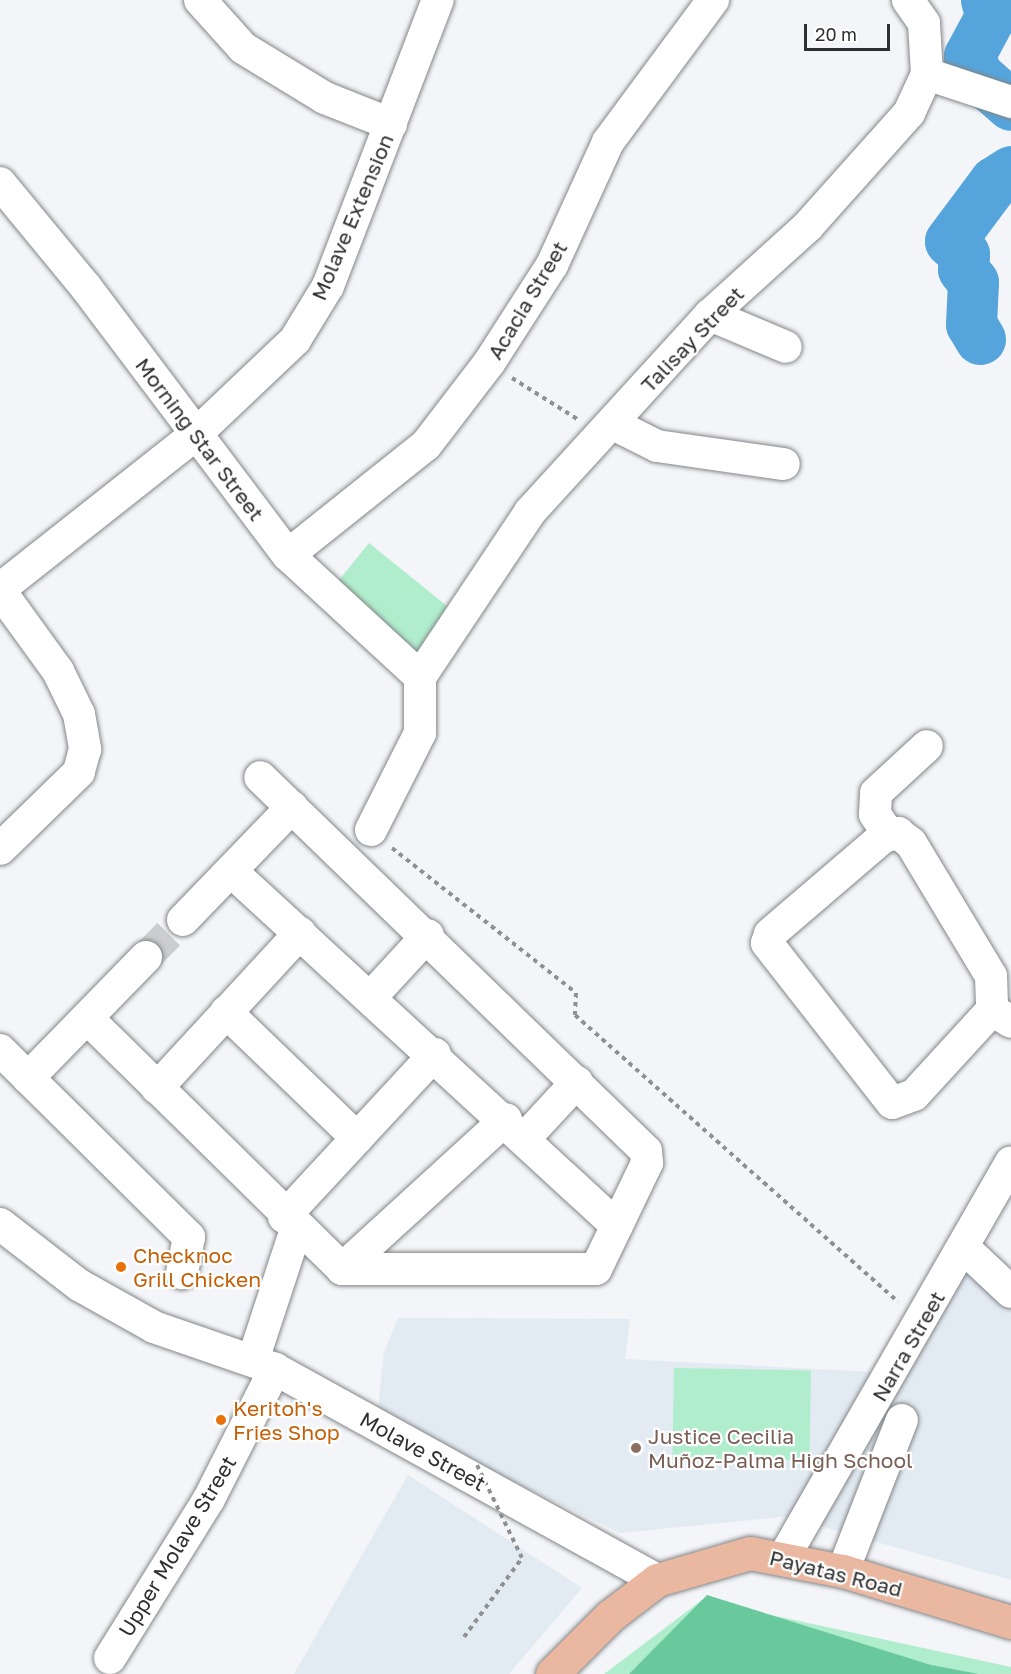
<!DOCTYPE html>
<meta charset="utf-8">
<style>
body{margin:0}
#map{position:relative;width:1011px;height:1674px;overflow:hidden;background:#f3f5f8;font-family:"Golos Text",sans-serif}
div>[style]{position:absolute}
.built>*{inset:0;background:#e2eaf2}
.green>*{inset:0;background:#b0edcd;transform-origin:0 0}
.forest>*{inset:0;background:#69c99d}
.river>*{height:51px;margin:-25.5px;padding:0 25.5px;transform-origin:25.5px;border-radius:25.5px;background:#55a5dc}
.minor-tunnel>*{height:32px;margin-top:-16px;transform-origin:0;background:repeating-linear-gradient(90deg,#cccdd0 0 32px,transparent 0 48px)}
.path>*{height:4px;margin-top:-2px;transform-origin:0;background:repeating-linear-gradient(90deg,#8f9092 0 4.5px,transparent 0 9px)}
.roads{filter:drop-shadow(0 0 2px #848688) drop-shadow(0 0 2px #848688)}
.minor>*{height:32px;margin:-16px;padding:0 16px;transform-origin:16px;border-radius:16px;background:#fff}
.major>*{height:33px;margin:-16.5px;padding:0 16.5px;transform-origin:16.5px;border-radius:16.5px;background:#eab8a0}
.path-bridge>*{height:4px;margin-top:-2px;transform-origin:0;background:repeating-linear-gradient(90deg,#8f9092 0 4.5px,transparent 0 9px)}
.dots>*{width:16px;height:16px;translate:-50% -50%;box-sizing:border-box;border:3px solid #fff;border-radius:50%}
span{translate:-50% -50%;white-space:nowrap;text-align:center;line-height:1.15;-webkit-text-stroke:4.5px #fff;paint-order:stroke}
.street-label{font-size:21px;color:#2e2f30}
.food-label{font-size:21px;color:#c56008}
.left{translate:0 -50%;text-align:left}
.education-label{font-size:21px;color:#785e54}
.scale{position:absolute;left:804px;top:24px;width:86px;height:27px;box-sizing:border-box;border:3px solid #2e2f30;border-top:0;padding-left:8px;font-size:18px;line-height:21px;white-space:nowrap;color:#2e2f30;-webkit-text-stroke:4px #fff;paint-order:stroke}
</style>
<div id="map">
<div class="built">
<i style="clip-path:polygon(962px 1267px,1011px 1303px,1011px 1580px,820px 1526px)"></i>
<i style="clip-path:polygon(398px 1318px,630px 1319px,625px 1359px,874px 1372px,791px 1516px,620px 1533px,377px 1417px,384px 1352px)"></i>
<i style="clip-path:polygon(408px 1475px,582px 1588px,509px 1674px,294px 1674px)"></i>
</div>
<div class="green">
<i style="left:369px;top:543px;width:107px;height:55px;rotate:39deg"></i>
<i style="left:674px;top:1368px;width:137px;height:90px;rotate:1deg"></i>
<i style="clip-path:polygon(702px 1600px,1011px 1667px,1011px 1674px,604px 1674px)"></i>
</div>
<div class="forest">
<i style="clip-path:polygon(707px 1595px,931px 1665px,979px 1674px,629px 1674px)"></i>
</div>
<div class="river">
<i style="left:986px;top:0;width:16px;rotate:72deg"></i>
<i style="left:991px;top:15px;width:47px;rotate:118.2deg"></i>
<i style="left:969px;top:56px;width:21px;rotate:67deg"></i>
<i style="left:977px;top:75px;width:45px;rotate:41.4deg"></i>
<i style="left:980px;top:339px;width:17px;rotate:-121deg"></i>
<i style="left:971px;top:324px;width:42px;rotate:-87.3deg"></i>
<i style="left:973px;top:282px;width:16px;rotate:-128deg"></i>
<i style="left:963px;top:269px;width:15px;rotate:-86deg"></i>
<i style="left:964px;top:254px;width:19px;rotate:-137deg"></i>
<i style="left:950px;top:241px;width:74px;rotate:-53.3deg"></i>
<i style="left:994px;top:182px;width:20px;rotate:-33deg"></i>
</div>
<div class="minor-tunnel">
<i style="left:146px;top:957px;width:52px;rotate:-45deg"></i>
</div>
<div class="path">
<i style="left:512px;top:378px;width:77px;rotate:32.2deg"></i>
<i style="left:392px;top:848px;width:234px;rotate:38.2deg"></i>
<i style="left:576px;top:993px;width:22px;rotate:93deg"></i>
<i style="left:575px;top:1015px;width:432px;rotate:41.6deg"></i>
<i style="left:464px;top:1637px;width:98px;rotate:-53.7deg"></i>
</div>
<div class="roads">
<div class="minor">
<i style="left:200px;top:0;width:64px;rotate:48.1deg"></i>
<i style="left:243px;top:48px;width:96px;rotate:31.4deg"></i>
<i style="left:325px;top:98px;width:71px;rotate:21.5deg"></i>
<i style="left:927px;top:74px;width:89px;rotate:18.4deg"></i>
<i style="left:0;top:183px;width:134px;rotate:50.5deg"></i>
<i style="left:85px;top:286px;width:337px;rotate:53deg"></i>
<i style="left:288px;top:555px;width:180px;rotate:42.7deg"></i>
<i style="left:710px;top:315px;width:82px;rotate:22.8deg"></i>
<i style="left:615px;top:425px;width:47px;rotate:26.6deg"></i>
<i style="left:657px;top:446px;width:128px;rotate:8.1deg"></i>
<i style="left:288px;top:555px;width:176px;rotate:-38.6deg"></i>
<i style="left:426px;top:445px;width:103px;rotate:-52.5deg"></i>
<i style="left:489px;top:363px;width:117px;rotate:-57.3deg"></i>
<i style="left:552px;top:265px;width:135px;rotate:-65.5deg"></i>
<i style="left:608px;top:142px;width:177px;rotate:-53.5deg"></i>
<i style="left:0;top:589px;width:248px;rotate:-38.3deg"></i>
<i style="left:195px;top:435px;width:138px;rotate:-43.5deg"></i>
<i style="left:295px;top:340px;width:63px;rotate:-58.6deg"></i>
<i style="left:328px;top:286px;width:306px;rotate:-69deg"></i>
<i style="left:0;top:591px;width:99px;rotate:54.1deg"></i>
<i style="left:58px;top:671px;width:48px;rotate:64deg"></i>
<i style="left:79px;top:714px;width:36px;rotate:80deg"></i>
<i style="left:85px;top:749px;width:24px;rotate:105deg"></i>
<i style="left:79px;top:772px;width:110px;rotate:135.7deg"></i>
<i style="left:420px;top:677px;width:198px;rotate:-56.3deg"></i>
<i style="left:530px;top:512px;width:267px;rotate:-47.6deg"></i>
<i style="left:710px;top:315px;width:132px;rotate:-42.2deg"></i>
<i style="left:808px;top:226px;width:152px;rotate:-48.2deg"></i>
<i style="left:909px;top:113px;width:43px;rotate:-65.2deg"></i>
<i style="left:927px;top:74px;width:51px;rotate:-93.4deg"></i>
<i style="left:924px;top:23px;width:28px;rotate:-125deg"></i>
<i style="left:371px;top:830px;width:109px;rotate:-63.2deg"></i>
<i style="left:420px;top:733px;width:56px;rotate:-90deg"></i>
<i style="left:889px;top:835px;width:25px;rotate:-124deg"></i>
<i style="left:875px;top:814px;width:21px;rotate:-87deg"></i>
<i style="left:876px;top:793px;width:69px;rotate:-42.7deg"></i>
<i style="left:231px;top:871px;width:524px;rotate:42.6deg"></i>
<i style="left:183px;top:920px;width:157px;rotate:-46deg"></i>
<i style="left:371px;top:997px;width:84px;rotate:-47.4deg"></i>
<i style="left:992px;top:1010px;width:115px;rotate:132.5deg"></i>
<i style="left:914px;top:1095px;width:23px;rotate:160deg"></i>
<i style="left:892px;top:1103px;width:203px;rotate:-128deg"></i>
<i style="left:767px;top:943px;width:9px;rotate:-72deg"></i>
<i style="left:770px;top:934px;width:149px;rotate:-40.6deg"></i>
<i style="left:883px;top:837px;width:16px;rotate:-15deg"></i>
<i style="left:898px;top:833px;width:16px;rotate:38deg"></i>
<i style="left:911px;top:843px;width:155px;rotate:59deg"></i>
<i style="left:991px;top:976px;width:34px;rotate:88deg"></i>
<i style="left:992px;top:1010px;width:22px;rotate:32deg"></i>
<i style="left:226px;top:1012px;width:182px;rotate:43.9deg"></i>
<i style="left:87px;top:1018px;width:358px;rotate:44.5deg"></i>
<i style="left:342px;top:1269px;width:254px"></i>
<i style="left:596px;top:1269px;width:118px;rotate:-64.3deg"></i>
<i style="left:647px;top:1163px;width:12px;rotate:-95deg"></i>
<i style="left:646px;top:1151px;width:537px;rotate:-135.9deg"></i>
<i style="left:0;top:1050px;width:266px;rotate:44.7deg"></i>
<i style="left:189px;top:1237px;width:37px;rotate:101deg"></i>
<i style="left:28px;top:1078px;width:169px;rotate:-45.7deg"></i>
<i style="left:157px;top:1088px;width:211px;rotate:-47.3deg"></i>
<i style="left:526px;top:1137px;width:75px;rotate:-47.2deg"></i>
<i style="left:284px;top:1217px;width:222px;rotate:-47.2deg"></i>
<i style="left:0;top:1224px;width:100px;rotate:37.7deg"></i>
<i style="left:79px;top:1285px;width:86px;rotate:29.2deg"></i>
<i style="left:154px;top:1327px;width:128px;rotate:19.1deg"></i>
<i style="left:275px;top:1369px;width:436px;rotate:28.9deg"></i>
<i style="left:964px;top:1248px;width:64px;rotate:43.1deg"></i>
<i style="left:342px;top:1269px;width:222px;rotate:-42.4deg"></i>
<i style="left:253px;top:1360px;width:138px;rotate:-71.8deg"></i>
<i style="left:784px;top:1557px;width:455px;rotate:-60.1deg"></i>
<i style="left:843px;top:1571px;width:162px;rotate:-68.7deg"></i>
<i style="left:110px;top:1658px;width:187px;rotate:-58.1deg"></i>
<i style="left:209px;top:1499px;width:146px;rotate:-63.1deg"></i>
</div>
<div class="major">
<i style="left:552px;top:1674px;width:82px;rotate:-45deg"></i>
<i style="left:610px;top:1616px;width:59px;rotate:-37.5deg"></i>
<i style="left:657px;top:1580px;width:97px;rotate:-16.2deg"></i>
<i style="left:750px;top:1553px;width:95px;rotate:11deg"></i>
<i style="left:843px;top:1571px;width:176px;rotate:16.9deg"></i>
</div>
</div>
<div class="path-bridge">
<i style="left:477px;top:1465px;width:103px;rotate:64.2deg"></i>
</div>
<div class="dots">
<i style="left:121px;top:1267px;background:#e8710a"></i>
<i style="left:221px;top:1420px;background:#e8710a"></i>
<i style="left:636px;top:1448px;background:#8d6e63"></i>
</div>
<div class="street-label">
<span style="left:352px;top:217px;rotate:-67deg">Molave Extension</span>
<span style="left:527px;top:300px;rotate:-59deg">Acacia Street</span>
<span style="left:692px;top:339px;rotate:-46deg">Talisay Street</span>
<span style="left:200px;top:439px;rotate:53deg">Morning Star Street</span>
<span style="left:908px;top:1346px;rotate:-60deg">Narra Street</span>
<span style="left:423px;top:1451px;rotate:29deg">Molave Street</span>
<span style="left:177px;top:1546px;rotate:-59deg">Upper Molave Street</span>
<span style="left:836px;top:1573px;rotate:14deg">Payatas Road</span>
</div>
<div class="food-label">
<span class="left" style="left:133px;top:1267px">Checknoc<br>Grill Chicken</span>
<span class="left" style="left:233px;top:1420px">Keritoh's<br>Fries Shop</span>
</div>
<div class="education-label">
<span class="left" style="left:648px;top:1448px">Justice Cecilia<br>Muñoz-Palma High School</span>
</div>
<div class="scale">20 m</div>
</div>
